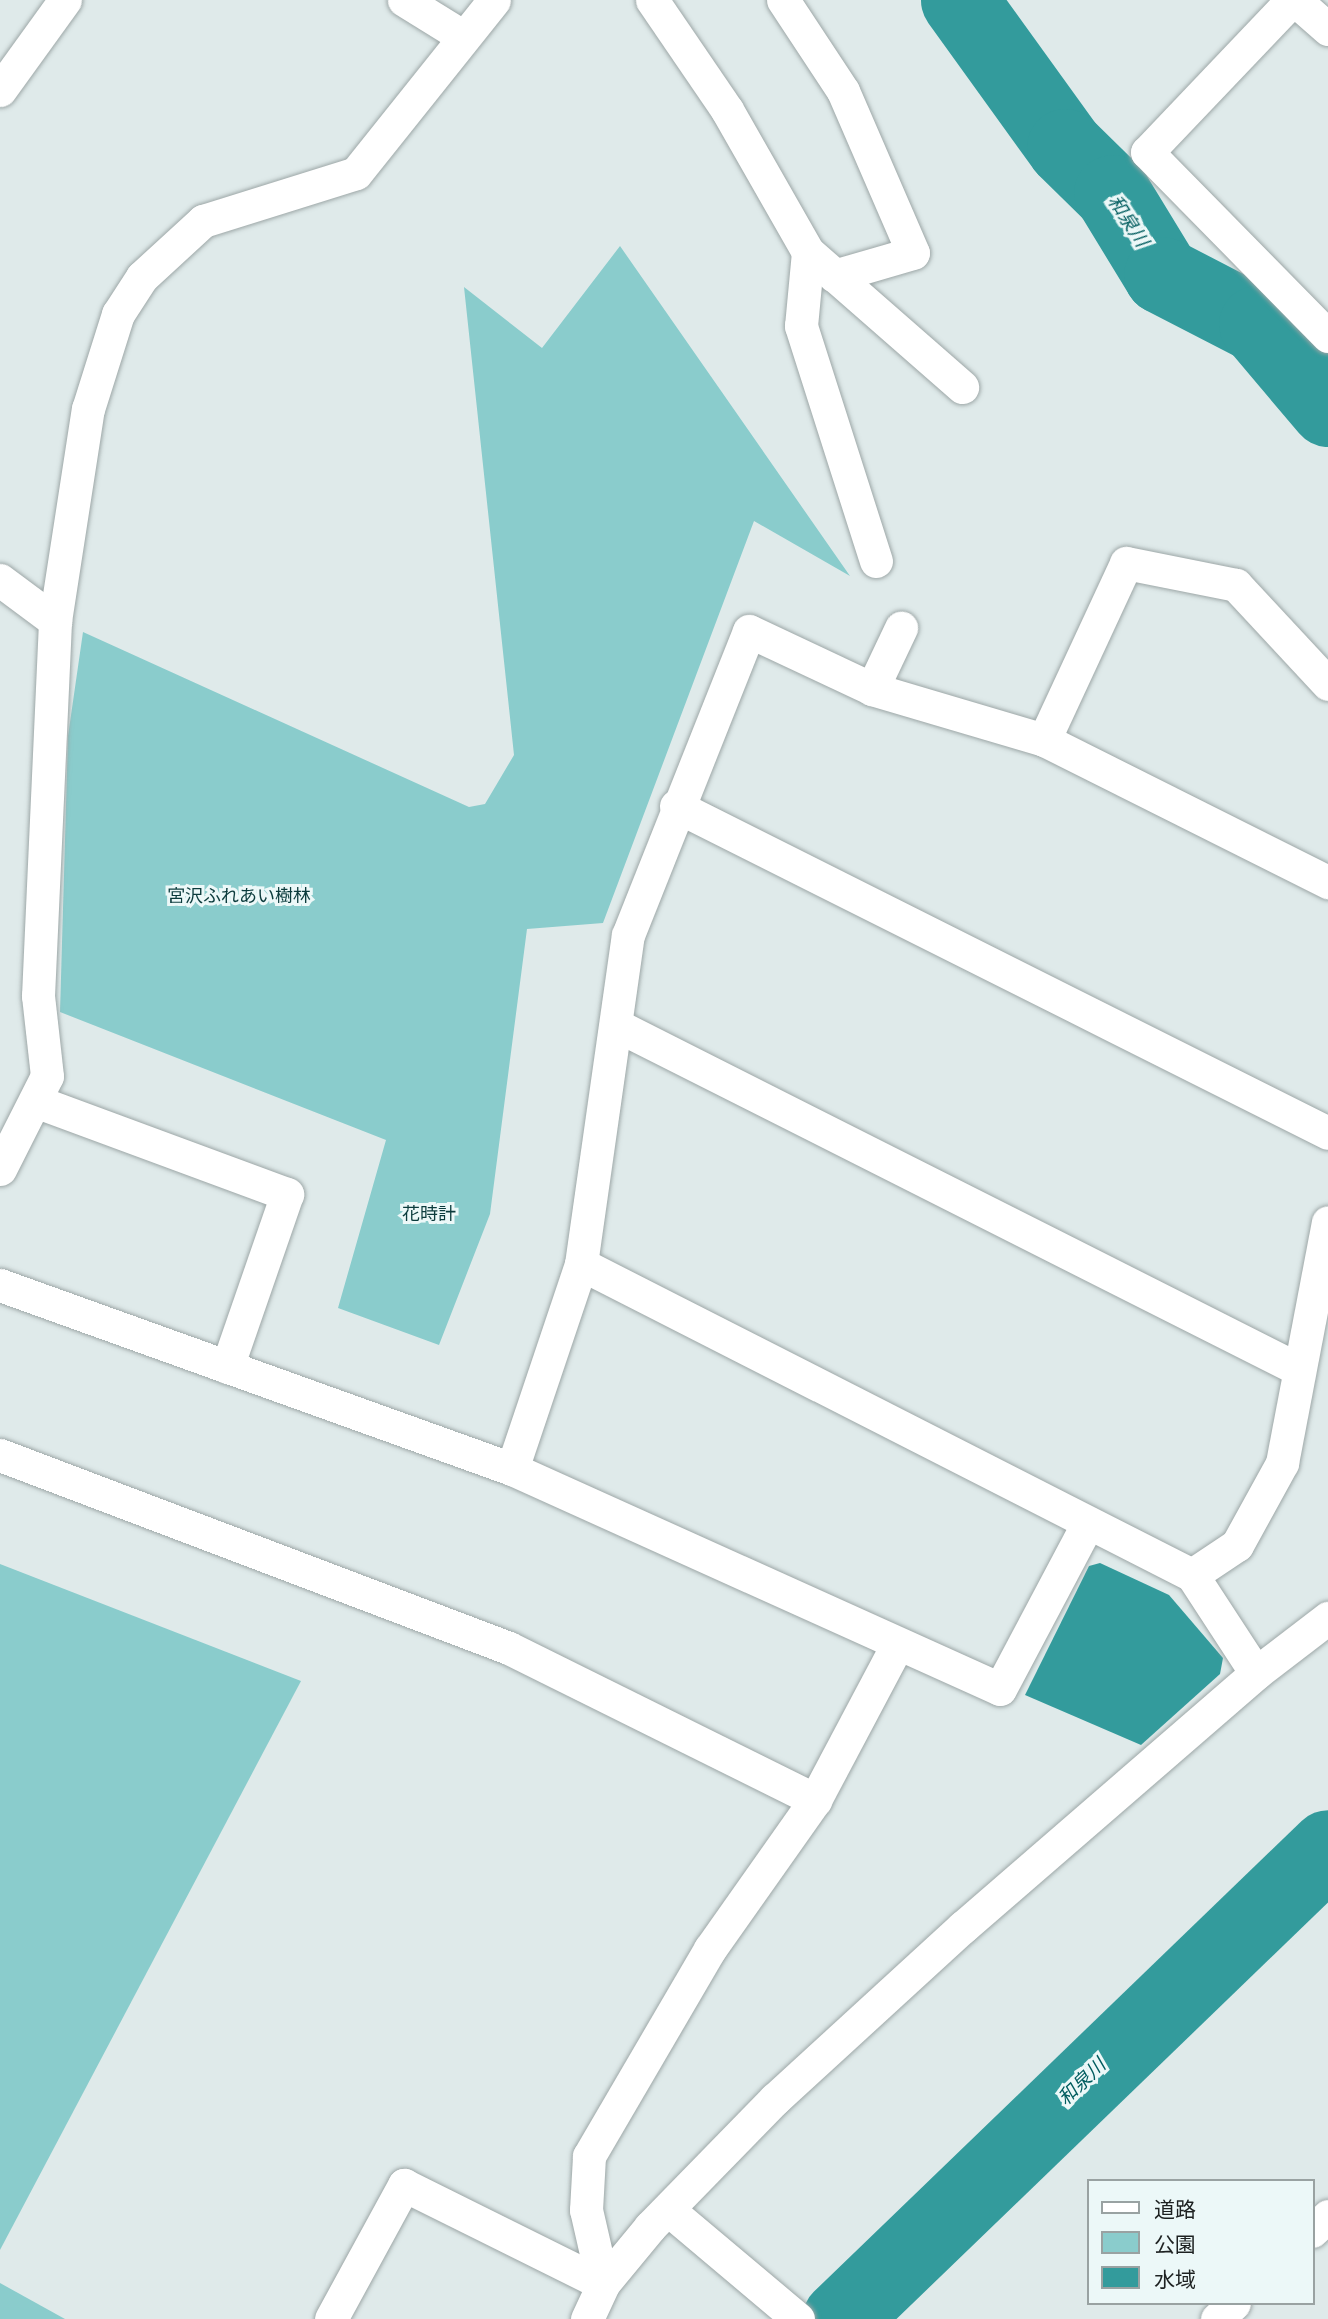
<!DOCTYPE html>
<meta charset="utf-8">
<style>
body{margin:0}
#map{position:relative;width:1328px;height:2319px;overflow:hidden;background:#dfeaea;font-family:Manrope,"Noto Sans JP",sans-serif}
div>[style]{position:absolute}
.green>*{inset:0;background:#8acccc}
.water>*{inset:0;background:#339b9c}
.river>*{height:77px;margin:-38.5px;padding:0 38.5px;transform-origin:38.5px;border-radius:38.5px;background:#339b9c}
.roads{filter:drop-shadow(0 0 2px #9da7a7) drop-shadow(0 0 2px #9da7a7)}
.minor>*{height:33px;margin:-16.5px;padding:0 16.5px;transform-origin:16.5px;border-radius:16.5px;background:#fff}
span{translate:-50% -50%;white-space:nowrap;text-align:center;line-height:1.15;-webkit-text-stroke:6px #ecf8f8;paint-order:stroke}
.park-label{font-size:18px;color:#0b3b3c}
.water-label{font-size:19px;color:#005c5e;font-style:italic}
.legend{position:absolute;left:1087px;top:2179px;width:228px;height:126px;box-sizing:border-box;background:#ecf8f8;border:2px solid #99a2a2;margin:0;padding:9px 12px;list-style:none;font-size:21px;color:#1d2121}
.legend li{display:flex;align-items:center;gap:14px;height:35px}
.legend b{width:35px;border:2px solid #99a2a2}
</style>
<div id="map">
<div class="green">
<i style="clip-path:polygon(620px 246px,850px 576px,754px 521px,603px 923px,527px 929px,490px 1214px,439px 1345px,338px 1308px,386px 1140px,60px 1012px,68px 736px,83px 632px,469px 807px,485px 804px,514px 755px,464px 287px,542px 348px)"></i>
<i style="clip-path:polygon(0 1564px,301px 1681px,0 2250px)"></i>
<i style="clip-path:polygon(0 2283px,65px 2319px,0 2319px)"></i>
</div>
<div class="water">
<i style="clip-path:polygon(1100px 1563px,1169px 1595px,1223px 1658px,1220px 1674px,1141px 1745px,1025px 1695px,1089px 1566px)"></i>
</div>
<div class="river">
<i style="left:959px;top:0;width:181px;rotate:54.2deg"></i>
<i style="left:1065px;top:147px;width:66px;rotate:44.4deg"></i>
<i style="left:1112px;top:193px;width:96px;rotate:58.6deg"></i>
<i style="left:1162px;top:275px;width:107px;rotate:27.3deg"></i>
<i style="left:1257px;top:324px;width:110px;rotate:49.8deg"></i>
<i style="left:840px;top:2319px;width:678px;rotate:-43.98deg"></i>
</div>
<div class="roads">
<div class="minor">
<i style="left:404px;top:0;width:70px;rotate:31.7deg"></i>
<i style="left:652px;top:0;width:133px;rotate:55.7deg"></i>
<i style="left:727px;top:110px;width:163px;rotate:60.3deg"></i>
<i style="left:783px;top:0;width:109px;rotate:56.6deg"></i>
<i style="left:843px;top:91px;width:176px;rotate:66.6deg"></i>
<i style="left:913px;top:253px;width:82px;rotate:163.8deg"></i>
<i style="left:1292px;top:0;width:210px;rotate:133.6deg"></i>
<i style="left:1147px;top:152px;width:258px;rotate:45.5deg"></i>
<i style="left:1295px;top:0;width:44px;rotate:41.3deg"></i>
<i style="left:0;top:90px;width:111px;rotate:-54.2deg"></i>
<i style="left:876px;top:561px;width:247px;rotate:-107.7deg"></i>
<i style="left:801px;top:326px;width:74px;rotate:-84.6deg"></i>
<i style="left:808px;top:252px;width:205px;rotate:41.2deg"></i>
<i style="left:0;top:580px;width:69px;rotate:36.7deg"></i>
<i style="left:872px;top:689px;width:68px;rotate:-64.6deg"></i>
<i style="left:1044px;top:740px;width:195px;rotate:-65.1deg"></i>
<i style="left:1126px;top:563px;width:112px;rotate:11.3deg"></i>
<i style="left:1236px;top:585px;width:135px;rotate:47.1deg"></i>
<i style="left:676px;top:806px;width:729px;rotate:26.64deg"></i>
<i style="left:616px;top:1025px;width:764px;rotate:26.77deg"></i>
<i style="left:35px;top:1101px;width:269px;rotate:20.3deg"></i>
<i style="left:287px;top:1194px;width:183px;rotate:109.1deg"></i>
<i style="left:0;top:1169px;width:104px;rotate:-63.2deg"></i>
<i style="left:47px;top:1076px;width:81px;rotate:-96.4deg"></i>
<i style="left:38px;top:996px;width:375px;rotate:-87.4deg"></i>
<i style="left:55px;top:621px;width:215px;rotate:-81.2deg"></i>
<i style="left:88px;top:409px;width:100px;rotate:-72.5deg"></i>
<i style="left:118px;top:314px;width:44px;rotate:-57deg"></i>
<i style="left:142px;top:277px;width:83px;rotate:-42.6deg"></i>
<i style="left:203px;top:221px;width:160px;rotate:-17.4deg"></i>
<i style="left:356px;top:173px;width:221px;rotate:-51.4deg"></i>
<i style="left:581px;top:1264px;width:686px;rotate:26.98deg"></i>
<i style="left:1192px;top:1575px;width:117px;rotate:56.9deg"></i>
<i style="left:0;top:1285px;width:544px;rotate:19.77deg"></i>
<i style="left:512px;top:1469px;width:535px;rotate:24.27deg"></i>
<i style="left:1000px;top:1689px;width:188px;rotate:-62.1deg"></i>
<i style="left:0;top:1455px;width:544px;rotate:20.77deg"></i>
<i style="left:509px;top:1648px;width:342px;rotate:26.4deg"></i>
<i style="left:512px;top:1469px;width:216px;rotate:-71.4deg"></i>
<i style="left:581px;top:1264px;width:332px;rotate:-81.9deg"></i>
<i style="left:628px;top:935px;width:327px;rotate:-68.3deg"></i>
<i style="left:749px;top:631px;width:136px;rotate:25.2deg"></i>
<i style="left:872px;top:689px;width:179px;rotate:16.5deg"></i>
<i style="left:1044px;top:740px;width:318px;rotate:26.6deg"></i>
<i style="left:1192px;top:1575px;width:54px;rotate:-33.7deg"></i>
<i style="left:1237px;top:1545px;width:94px;rotate:-61.2deg"></i>
<i style="left:1282px;top:1463px;width:245px;rotate:-79.2deg"></i>
<i style="left:671px;top:2212px;width:166px;rotate:40.1deg"></i>
<i style="left:1312px;top:2231px;width:22px;rotate:-43deg"></i>
<i style="left:603px;top:2284px;width:76px;rotate:-102.9deg"></i>
<i style="left:586px;top:2210px;width:54px;rotate:-86.8deg"></i>
<i style="left:589px;top:2156px;width:240px;rotate:-59.7deg"></i>
<i style="left:710px;top:1949px;width:182px;rotate:-54.8deg"></i>
<i style="left:815px;top:1800px;width:175px;rotate:-62.1deg"></i>
<i style="left:331px;top:2319px;width:153px;rotate:-61.4deg"></i>
<i style="left:404px;top:2185px;width:222px;rotate:26.4deg"></i>
<i style="left:587px;top:2319px;width:38px;rotate:-65deg"></i>
<i style="left:603px;top:2284px;width:74px;rotate:-50.5deg"></i>
<i style="left:650px;top:2227px;width:179px;rotate:-45.7deg"></i>
<i style="left:775px;top:2099px;width:255px;rotate:-42.5deg"></i>
<i style="left:963px;top:1927px;width:388px;rotate:-40.9deg"></i>
<i style="left:1256px;top:1673px;width:91px;rotate:-37.4deg"></i>
<i style="left:1217px;top:2319px;width:23px;rotate:-43deg"></i>
</div>
</div>
<div class="park-label">
<span style="left:239px;top:895px">宮沢ふれあい樹林</span>
<span style="left:429px;top:1213px">花時計</span>
</div>
<div class="water-label">
<span style="left:1128px;top:221px;rotate:57deg">和泉川</span>
<span style="left:1082px;top:2082px;rotate:-44deg">和泉川</span>
</div>
<ul class="legend">
<li><b style="height:9px;background:#fff"></b>道路</li>
<li><b style="height:19px;background:#8acccc"></b>公園</li>
<li><b style="height:19px;background:#339b9c"></b>水域</li>
</ul>
</div>
